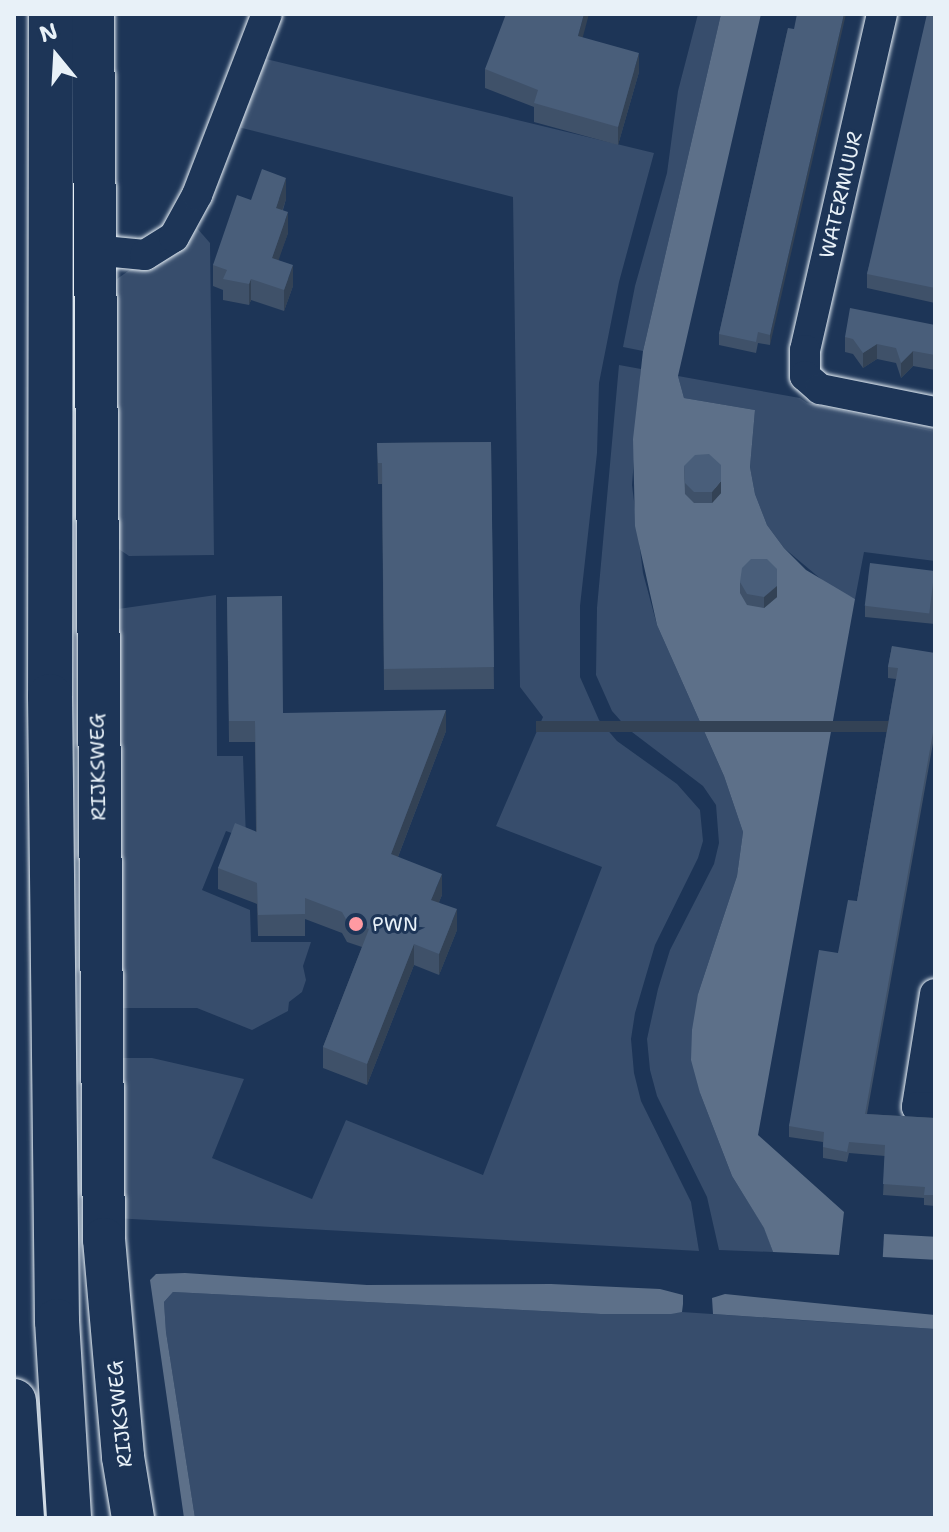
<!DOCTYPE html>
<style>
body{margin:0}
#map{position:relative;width:949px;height:1532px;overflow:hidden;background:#1d3557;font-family:"Shantell Sans",sans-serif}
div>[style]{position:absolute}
.green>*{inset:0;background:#374d6c}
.water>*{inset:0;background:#5d7089;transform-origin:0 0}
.roads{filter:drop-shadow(0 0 2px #e8f1f8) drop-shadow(0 0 2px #e8f1f8)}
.street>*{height:30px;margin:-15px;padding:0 15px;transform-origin:15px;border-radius:15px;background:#1d3557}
.secondary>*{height:42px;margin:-21px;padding:0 21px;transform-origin:21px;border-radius:21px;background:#1d3557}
.primary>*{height:44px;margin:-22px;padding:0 22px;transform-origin:22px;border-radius:22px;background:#1d3557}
.wall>*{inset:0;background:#3f5169}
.shaded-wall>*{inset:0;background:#334255;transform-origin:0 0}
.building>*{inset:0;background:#495e7a;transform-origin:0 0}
.dots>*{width:22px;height:22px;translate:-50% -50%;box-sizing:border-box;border:4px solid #1d3557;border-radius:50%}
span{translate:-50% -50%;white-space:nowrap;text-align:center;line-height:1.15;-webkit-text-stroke:6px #1d3557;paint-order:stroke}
.street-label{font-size:20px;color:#e8f1f8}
.poi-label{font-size:20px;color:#e8f1f8}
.left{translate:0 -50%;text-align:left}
.frame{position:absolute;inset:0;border:16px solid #e8f1f8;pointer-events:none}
.north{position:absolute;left:16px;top:16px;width:80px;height:80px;-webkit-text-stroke:6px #1d3557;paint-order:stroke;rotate:342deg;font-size:22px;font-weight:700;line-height:32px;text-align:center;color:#e8f1f8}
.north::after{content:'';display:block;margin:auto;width:28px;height:36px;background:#e8f1f8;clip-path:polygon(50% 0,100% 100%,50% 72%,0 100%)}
</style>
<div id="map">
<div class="green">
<i style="clip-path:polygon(698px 14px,721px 14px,643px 351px,623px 347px,635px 286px,667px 173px,678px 91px)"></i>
<i style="clip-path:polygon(266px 59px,654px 153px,619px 282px,599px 383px,597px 453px,580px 606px,580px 677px,599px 720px,617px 741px,677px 784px,700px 810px,703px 841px,698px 858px,655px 945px,635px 1013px,631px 1039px,634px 1073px,641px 1101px,691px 1202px,699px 1251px,114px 1218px,111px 1058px,152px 1058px,244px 1079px,212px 1158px,312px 1199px,346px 1120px,483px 1175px,602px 867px,496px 826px,543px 717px,520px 687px,513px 197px,238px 127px)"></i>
<i style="clip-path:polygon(196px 227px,210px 243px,214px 555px,129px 556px,110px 543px,111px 306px,117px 279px,138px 264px,180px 250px)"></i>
<i style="clip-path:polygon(619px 365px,641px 369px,632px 485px,643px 573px,657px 625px,724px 776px,743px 832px,737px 876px,698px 994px,700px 1093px,732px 1176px,765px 1229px,773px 1252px,719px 1250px,707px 1197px,657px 1096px,650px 1070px,647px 1039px,658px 989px,670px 950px,714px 864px,719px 843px,716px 805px,703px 786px,628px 729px,612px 711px,596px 675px,597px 608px)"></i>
<i style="clip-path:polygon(678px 376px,800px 398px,807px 403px,935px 431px,935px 561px,864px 552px,855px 599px,828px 585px,784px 548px,767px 525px,755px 494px,750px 467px,755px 410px,684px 398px)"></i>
<i style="clip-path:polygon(216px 595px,217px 756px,243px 756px,246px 838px,226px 831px,202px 890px,250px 910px,251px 942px,311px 942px,303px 966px,306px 980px,302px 992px,289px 1002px,288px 1011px,252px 1030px,197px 1008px,111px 1008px,111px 610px)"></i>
<i style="clip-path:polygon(173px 1292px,601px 1314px,682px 1312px,935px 1329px,935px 1518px,195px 1518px,166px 1332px,164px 1302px)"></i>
</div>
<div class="water">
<i style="clip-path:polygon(721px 14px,761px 14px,678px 376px,684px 398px,755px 410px,750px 467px,755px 494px,767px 525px,784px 548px,806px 570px,855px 599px,758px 1135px,844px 1212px,839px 1255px,773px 1252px,764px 1228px,732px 1176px,700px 1093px,691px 1060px,692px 1030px,698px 994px,737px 876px,743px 832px,724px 776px,657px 625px,635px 526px,633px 439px,643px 351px)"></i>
<i style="left:884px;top:1234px;width:51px;height:23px;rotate:3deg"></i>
<i style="clip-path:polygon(185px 1273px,367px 1285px,551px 1284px,660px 1289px,683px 1295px,683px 1304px,682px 1312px,671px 1314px,601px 1314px,173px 1292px,164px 1302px,166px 1332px,195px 1518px,184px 1518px,150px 1280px,156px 1274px)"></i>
<i style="clip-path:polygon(725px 1294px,935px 1315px,935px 1329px,713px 1314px,712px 1298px)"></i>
</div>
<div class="roads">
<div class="street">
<i style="left:882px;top:14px;width:345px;rotate:102.9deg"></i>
<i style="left:805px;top:350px;width:26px;rotate:90deg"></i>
<i style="left:805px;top:376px;width:20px;rotate:41deg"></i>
<i style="left:820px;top:389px;width:117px;rotate:11.3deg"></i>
<i style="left:93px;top:250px;width:52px;rotate:5.5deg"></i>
<i style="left:145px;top:255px;width:34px;rotate:-32deg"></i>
<i style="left:174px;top:237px;width:48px;rotate:-61.3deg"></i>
<i style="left:197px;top:195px;width:194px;rotate:-68.9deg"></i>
<i style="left:935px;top:994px;width:114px;rotate:99.1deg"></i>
<i style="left:917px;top:1107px;width:18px;rotate:3deg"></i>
</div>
<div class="secondary">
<i style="left:93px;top:14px;width:1225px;rotate:89.49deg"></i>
<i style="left:104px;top:1239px;width:219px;rotate:85deg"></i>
<i style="left:123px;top:1457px;width:62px;rotate:80.7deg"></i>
</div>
<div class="primary">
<i style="left:51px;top:14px;width:682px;rotate:90.08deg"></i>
<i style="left:50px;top:696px;width:625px;rotate:89.36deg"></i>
<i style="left:57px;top:1321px;width:197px;rotate:86.5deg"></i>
<i style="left:14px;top:1401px;width:117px;rotate:86.1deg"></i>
</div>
</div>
<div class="wall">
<i style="clip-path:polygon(935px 14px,935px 303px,867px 288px,867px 274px)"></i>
<i style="clip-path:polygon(788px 28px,770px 345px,758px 343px,756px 353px,719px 345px,719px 334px)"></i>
<i style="clip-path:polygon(583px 38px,639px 72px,618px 145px,534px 122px,534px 107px,485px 88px,485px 69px)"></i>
<i style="clip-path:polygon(286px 199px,283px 210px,288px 233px,278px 260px,293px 286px,284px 311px,251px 300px,249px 305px,223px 300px,223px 290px,213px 286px,213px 265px,251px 200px)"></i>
<i style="clip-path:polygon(935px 325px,935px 370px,913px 366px,901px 378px,896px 363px,877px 359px,863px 368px,853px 354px,845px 352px,845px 337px)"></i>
<i style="clip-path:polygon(491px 442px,494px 689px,384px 690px,382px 484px,378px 484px,377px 443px)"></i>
<i style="clip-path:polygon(684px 466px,721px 493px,712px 503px,694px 503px,685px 494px)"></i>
<i style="clip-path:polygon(935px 571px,935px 624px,865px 617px,865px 606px)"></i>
<i style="clip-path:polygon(740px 582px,777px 597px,764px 608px,747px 605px,740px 593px)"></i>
<i style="clip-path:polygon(227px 597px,283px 713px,446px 731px,398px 857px,442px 895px,439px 902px,457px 930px,439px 975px,414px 965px,367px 1085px,323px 1068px,323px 1047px,362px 947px,347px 942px,342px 933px,305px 919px,305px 936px,258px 936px,257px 904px,218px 889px,218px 868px,256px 832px,255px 742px,229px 742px)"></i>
<i style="clip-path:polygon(892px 646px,935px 732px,867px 1114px,935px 1118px,935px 1206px,924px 1205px,924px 1198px,883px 1195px,885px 1156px,849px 1153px,847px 1162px,823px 1158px,823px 1142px,789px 1137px,789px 1126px,838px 953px,857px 901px,896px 679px,888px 678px,888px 667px)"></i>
</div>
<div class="shaded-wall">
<i style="clip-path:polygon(584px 14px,589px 14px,578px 55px,578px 36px)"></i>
<i style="clip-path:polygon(844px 14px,846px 14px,770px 345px,770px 335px)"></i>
<i style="clip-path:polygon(639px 53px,639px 72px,618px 145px,618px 127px)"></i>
<i style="clip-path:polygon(286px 178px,286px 199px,276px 229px,276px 208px)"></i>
<i style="clip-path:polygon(288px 212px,288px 233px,272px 279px,272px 258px)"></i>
<i style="clip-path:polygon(293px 265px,293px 286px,284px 311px,284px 290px)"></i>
<i style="clip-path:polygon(251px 279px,251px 300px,249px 305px,249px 284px)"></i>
<i style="clip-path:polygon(877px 344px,877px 359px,863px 368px,863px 353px)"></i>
<i style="clip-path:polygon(913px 351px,913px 366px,901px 378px,901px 363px)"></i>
<i style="clip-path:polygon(721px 481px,721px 493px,712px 503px,712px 492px)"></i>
<i style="clip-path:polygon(777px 569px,777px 597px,764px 608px,764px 597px)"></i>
<i style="clip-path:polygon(446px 710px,446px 731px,391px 875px,391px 854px)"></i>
<i style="left:935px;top:721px;width:11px;height:399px;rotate:90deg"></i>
<i style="clip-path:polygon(442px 874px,442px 895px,431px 921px,431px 900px)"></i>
<i style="clip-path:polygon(457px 909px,457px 930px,439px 975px,439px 954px)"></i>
<i style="clip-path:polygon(414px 944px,414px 965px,367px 1085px,367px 1064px)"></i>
</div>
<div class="building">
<i style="clip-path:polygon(506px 14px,584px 14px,578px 36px,639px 53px,618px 127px,534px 103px,538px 90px,485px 69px)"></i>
<i style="clip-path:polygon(797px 14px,844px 14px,770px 335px,758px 332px,756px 342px,719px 334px,788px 28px,794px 29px)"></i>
<i style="clip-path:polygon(927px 14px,935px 14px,935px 288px,867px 274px)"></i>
<i style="clip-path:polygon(262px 169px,286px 178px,276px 208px,288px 212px,272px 258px,293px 265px,284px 290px,251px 279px,249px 284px,223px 279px,227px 270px,213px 265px,237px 195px,251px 200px)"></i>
<i style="clip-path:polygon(850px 308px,935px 325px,935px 355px,913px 351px,901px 363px,896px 348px,877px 344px,863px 353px,853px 339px,845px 337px)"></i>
<i style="clip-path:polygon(491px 442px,494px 667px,384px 669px,382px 463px,378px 463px,377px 443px)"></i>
<i style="clip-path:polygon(709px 454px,721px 465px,721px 481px,712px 492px,694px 492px,685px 483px,684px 466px,695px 455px)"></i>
<i style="clip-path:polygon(751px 559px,767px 559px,777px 569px,777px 586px,764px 597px,747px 594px,740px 582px,742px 568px)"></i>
<i style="left:870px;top:563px;width:65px;height:43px;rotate:7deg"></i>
<i style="clip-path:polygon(282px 596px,283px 713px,446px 710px,391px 854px,442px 874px,431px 900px,457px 909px,439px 954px,414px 944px,367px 1064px,323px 1047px,369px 929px,347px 921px,342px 912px,305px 898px,305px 914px,258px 915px,257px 883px,218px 868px,235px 823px,257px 832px,255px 721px,229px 721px,227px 597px)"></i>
<i style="clip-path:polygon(892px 646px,935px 653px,935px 721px,865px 1114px,935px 1118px,935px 1195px,924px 1195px,925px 1187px,883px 1184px,885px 1145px,849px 1142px,847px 1152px,823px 1147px,824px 1132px,789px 1126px,819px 950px,838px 953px,848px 900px,857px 901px,898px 668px,888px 667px)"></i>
</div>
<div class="dots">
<i style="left:356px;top:924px;background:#ff9aa2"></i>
</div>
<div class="street-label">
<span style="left:841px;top:195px;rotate:-77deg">WATERMUUR</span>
<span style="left:98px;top:767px;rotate:-91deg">RIJKSWEG</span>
<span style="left:120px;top:1414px;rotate:-96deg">RIJKSWEG</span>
</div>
<div class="poi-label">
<span class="left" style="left:372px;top:924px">PWN</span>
</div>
<div class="frame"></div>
<div class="north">N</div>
</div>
